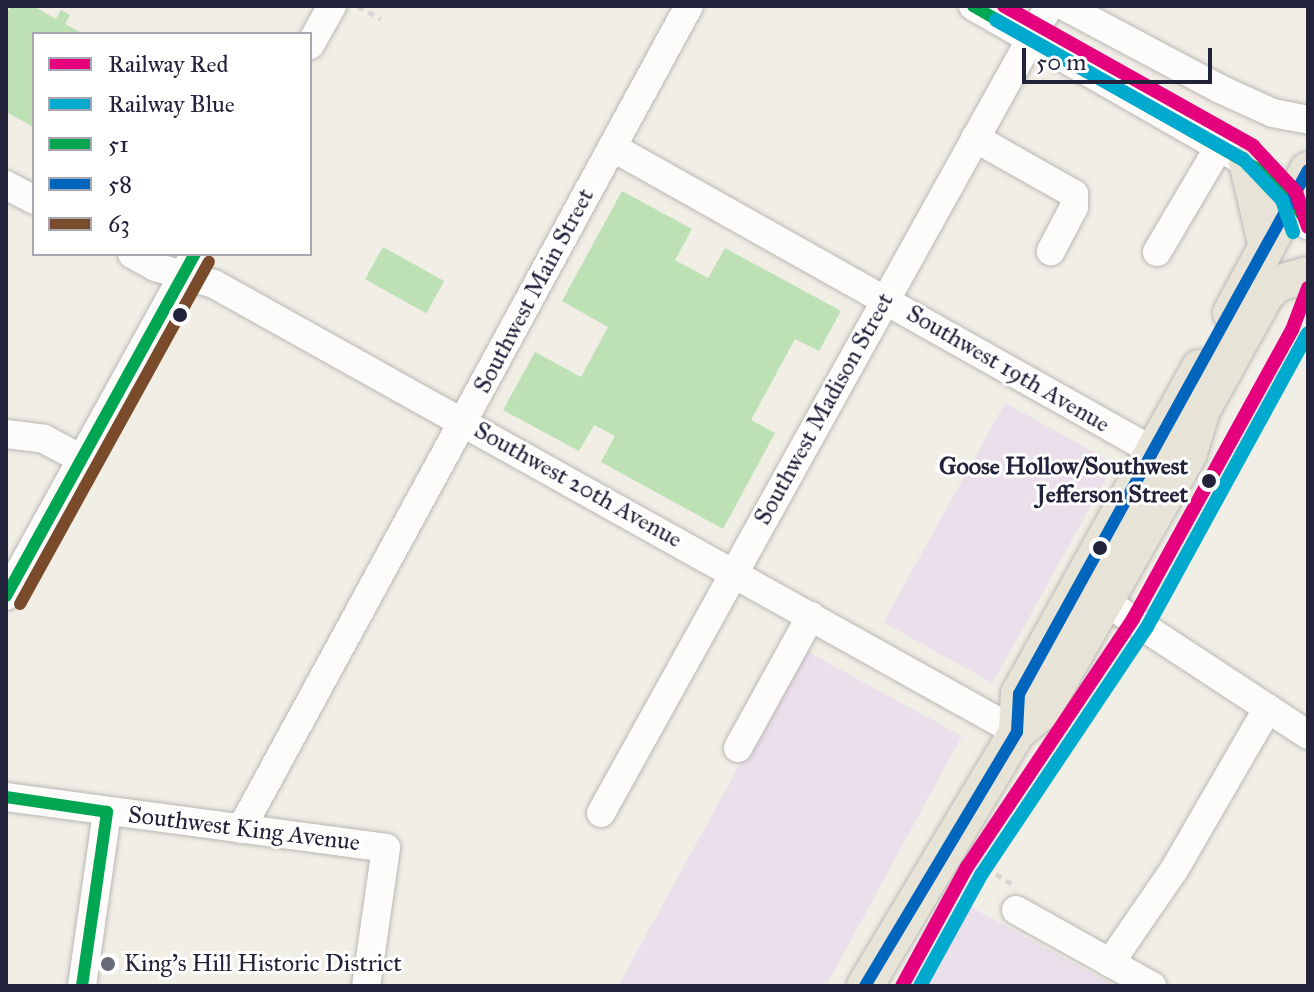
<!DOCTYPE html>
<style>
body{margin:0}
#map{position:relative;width:1314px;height:992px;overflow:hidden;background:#f1eee6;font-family:"IM FELL Great Primer",serif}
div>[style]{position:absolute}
.built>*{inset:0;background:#ecdfec;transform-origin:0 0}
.green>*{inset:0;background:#bde0b5;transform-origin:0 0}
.path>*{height:5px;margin-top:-2.5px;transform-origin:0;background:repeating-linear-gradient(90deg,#d6d5d4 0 6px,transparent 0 12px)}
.roads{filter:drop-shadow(0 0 2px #b9b8b4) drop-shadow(0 0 2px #b9b8b4)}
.minor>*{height:28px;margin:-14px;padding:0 14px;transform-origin:14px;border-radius:14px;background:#fdfcfb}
.major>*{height:36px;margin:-18px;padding:0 18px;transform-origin:18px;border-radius:18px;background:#e8e3d7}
.bus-1>*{height:12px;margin:-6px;padding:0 6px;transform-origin:6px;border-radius:6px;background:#00a651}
.bus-2>*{height:12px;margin:-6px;padding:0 6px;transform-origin:6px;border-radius:6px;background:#0065bd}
.bus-3>*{height:12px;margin:-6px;padding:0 6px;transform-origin:6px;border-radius:6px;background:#7a4b2a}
.rail-1>*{height:14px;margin:-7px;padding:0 7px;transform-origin:7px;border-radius:7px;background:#e5007d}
.rail-2>*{height:14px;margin:-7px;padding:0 7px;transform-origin:7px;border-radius:7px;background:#00a9ce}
.dots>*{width:22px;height:22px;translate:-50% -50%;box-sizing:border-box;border:4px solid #fff;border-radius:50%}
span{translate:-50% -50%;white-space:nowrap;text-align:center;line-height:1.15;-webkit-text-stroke:6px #fff;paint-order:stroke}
.street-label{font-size:24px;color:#22223b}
.stop-label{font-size:24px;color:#22223b;font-weight:700}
.right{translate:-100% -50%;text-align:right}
.poi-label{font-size:24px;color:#22223b}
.left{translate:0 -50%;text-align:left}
.frame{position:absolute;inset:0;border:8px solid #22223b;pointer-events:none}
.legend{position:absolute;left:32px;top:32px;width:280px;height:224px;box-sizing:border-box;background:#fff;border:2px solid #a7a7b1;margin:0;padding:10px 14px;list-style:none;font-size:24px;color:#22223b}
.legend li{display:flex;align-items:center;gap:16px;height:40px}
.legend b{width:40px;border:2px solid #a7a7b1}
.scale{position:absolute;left:1022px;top:48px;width:190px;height:36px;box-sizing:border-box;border:4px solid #22223b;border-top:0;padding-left:10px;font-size:24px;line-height:28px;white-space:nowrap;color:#22223b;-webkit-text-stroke:6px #fff;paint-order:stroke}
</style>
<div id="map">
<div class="built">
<i style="left:1005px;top:403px;width:125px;height:251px;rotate:29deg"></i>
<i style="clip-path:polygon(803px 649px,962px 736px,826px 986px,618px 986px)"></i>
<i style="clip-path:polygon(969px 906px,1115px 986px,926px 986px)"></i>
</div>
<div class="green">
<i style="clip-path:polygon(11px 6px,33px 6px,56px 19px,61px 10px,70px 15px,65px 24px,80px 32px,34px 34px,34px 127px,6px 112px,6px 14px)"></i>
<i style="clip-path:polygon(622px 191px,692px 229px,675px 260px,708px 278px,725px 248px,841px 311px,819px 351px,795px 339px,751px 420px,775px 433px,723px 529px,601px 462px,615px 436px,594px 425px,579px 451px,503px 410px,535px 352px,581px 377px,608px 327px,562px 301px)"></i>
<i style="left:383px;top:247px;width:70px;height:37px;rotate:29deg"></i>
</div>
<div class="path">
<i style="left:358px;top:6px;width:26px;rotate:29deg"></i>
<i style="left:996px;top:874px;width:19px;rotate:32deg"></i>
</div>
<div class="roads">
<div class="minor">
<i style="left:973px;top:6px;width:328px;rotate:29.8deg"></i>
<i style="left:1258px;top:169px;width:45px;rotate:41.4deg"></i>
<i style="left:1292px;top:199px;width:31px;rotate:58deg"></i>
<i style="left:1064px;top:6px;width:177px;rotate:28deg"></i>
<i style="left:1220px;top:89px;width:58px;rotate:24.4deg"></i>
<i style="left:1273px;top:113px;width:36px;rotate:11deg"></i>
<i style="left:310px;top:45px;width:45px;rotate:-60.6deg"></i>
<i style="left:975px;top:138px;width:114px;rotate:29.5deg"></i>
<i style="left:1074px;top:194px;width:13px;rotate:90deg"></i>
<i style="left:1074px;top:207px;width:50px;rotate:117.6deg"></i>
<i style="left:612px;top:147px;width:621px;rotate:29.33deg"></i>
<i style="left:6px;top:185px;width:32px;rotate:28deg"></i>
<i style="left:1157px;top:252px;width:122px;rotate:-59.4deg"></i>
<i style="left:132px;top:254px;width:26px;rotate:29deg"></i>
<i style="left:155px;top:267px;width:61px;rotate:16.1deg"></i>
<i style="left:214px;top:284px;width:920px;rotate:29.16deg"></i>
<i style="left:6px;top:434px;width:38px;rotate:7deg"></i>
<i style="left:44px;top:439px;width:43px;rotate:27.8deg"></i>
<i style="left:1089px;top:591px;width:262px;rotate:33.3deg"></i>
<i style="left:6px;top:596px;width:391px;rotate:-61.1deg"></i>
<i style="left:738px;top:748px;width:151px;rotate:-61.1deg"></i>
<i style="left:6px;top:797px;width:383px;rotate:7.6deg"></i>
<i style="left:386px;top:848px;width:139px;rotate:98.2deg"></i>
<i style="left:601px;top:813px;width:923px;rotate:-60.96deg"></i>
<i style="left:241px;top:829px;width:937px;rotate:-61.44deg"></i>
<i style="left:1016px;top:910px;width:156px;rotate:29.2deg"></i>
<i style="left:1110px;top:963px;width:113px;rotate:-55.5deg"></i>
<i style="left:1174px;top:870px;width:187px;rotate:-59.9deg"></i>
<i style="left:82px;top:986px;width:176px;rotate:-81.8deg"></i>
</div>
<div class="major">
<i style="left:1247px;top:162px;width:87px;rotate:76.8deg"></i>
<i style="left:1231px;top:313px;width:162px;rotate:-61.7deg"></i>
<i style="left:1017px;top:732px;width:38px;rotate:-87deg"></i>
<i style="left:1019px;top:694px;width:373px;rotate:-61deg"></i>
<i style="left:865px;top:986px;width:296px;rotate:-59.1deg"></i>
<i style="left:1017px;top:732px;width:32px;rotate:-39deg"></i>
<i style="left:1042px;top:712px;width:298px;rotate:-60.4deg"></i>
<i style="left:1189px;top:453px;width:45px;rotate:-73.2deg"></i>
<i style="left:1202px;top:410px;width:130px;rotate:-61.1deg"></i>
<i style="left:1265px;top:296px;width:16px;rotate:-47deg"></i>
<i style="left:1276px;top:284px;width:33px;rotate:-16deg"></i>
</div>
</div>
<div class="bus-1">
<i style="left:973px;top:6px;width:328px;rotate:29.8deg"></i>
<i style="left:1258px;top:169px;width:45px;rotate:41.4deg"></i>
<i style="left:1292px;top:199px;width:31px;rotate:58deg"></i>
<i style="left:6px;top:596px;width:391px;rotate:-61.1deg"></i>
<i style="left:6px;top:797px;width:102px;rotate:8.4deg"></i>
<i style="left:82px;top:986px;width:176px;rotate:-81.8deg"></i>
</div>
<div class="bus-2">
<i style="left:865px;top:986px;width:296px;rotate:-59.1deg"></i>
<i style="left:1017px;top:732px;width:38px;rotate:-87deg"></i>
<i style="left:1019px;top:694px;width:598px;rotate:-61.12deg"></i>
</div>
<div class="bus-3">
<i style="left:20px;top:604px;width:391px;rotate:-61.1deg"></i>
</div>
<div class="rail-1">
<i style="left:1004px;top:6px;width:286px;rotate:29.3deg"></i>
<i style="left:1253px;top:146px;width:63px;rotate:46.9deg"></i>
<i style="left:1296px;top:192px;width:37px;rotate:71deg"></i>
<i style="left:902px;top:986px;width:136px;rotate:-61.4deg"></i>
<i style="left:967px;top:867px;width:298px;rotate:-56.2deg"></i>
<i style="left:1133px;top:619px;width:330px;rotate:-61.2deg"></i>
<i style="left:1292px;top:330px;width:45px;rotate:-69.1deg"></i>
</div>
<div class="rail-2">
<i style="left:996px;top:20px;width:283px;rotate:29.4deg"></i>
<i style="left:1243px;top:159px;width:57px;rotate:46.4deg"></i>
<i style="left:1282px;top:200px;width:34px;rotate:71deg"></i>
<i style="left:920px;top:986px;width:127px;rotate:-61.2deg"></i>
<i style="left:981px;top:875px;width:298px;rotate:-56.2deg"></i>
<i style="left:1147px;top:627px;width:335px;rotate:-61.3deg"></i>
</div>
<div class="dots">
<i style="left:180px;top:315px;background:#22223b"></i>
<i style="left:1209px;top:481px;background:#22223b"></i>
<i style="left:1100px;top:548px;background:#22223b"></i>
<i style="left:108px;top:964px;background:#6a6977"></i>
</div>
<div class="street-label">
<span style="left:534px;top:291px;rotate:-62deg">Southwest Main Street</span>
<span style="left:1008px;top:369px;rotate:30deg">Southwest 19th Avenue</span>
<span style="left:824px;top:409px;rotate:-61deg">Southwest Madison Street</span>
<span style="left:578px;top:485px;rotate:29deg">Southwest 20th Avenue</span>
<span style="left:244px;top:829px;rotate:7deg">Southwest King Avenue</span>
</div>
<div class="stop-label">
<span class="right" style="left:1188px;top:481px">Goose Hollow/Southwest<br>Jefferson Street</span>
</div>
<div class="poi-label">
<span class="left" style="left:124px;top:964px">King's Hill Historic District</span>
</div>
<div class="frame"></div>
<ul class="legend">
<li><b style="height:10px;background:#e5007d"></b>Railway Red</li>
<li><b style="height:10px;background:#00a9ce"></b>Railway Blue</li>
<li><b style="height:10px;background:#00a651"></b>51</li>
<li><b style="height:10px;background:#0065bd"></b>58</li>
<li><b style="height:10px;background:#7a4b2a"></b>63</li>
</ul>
<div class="scale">50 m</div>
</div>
